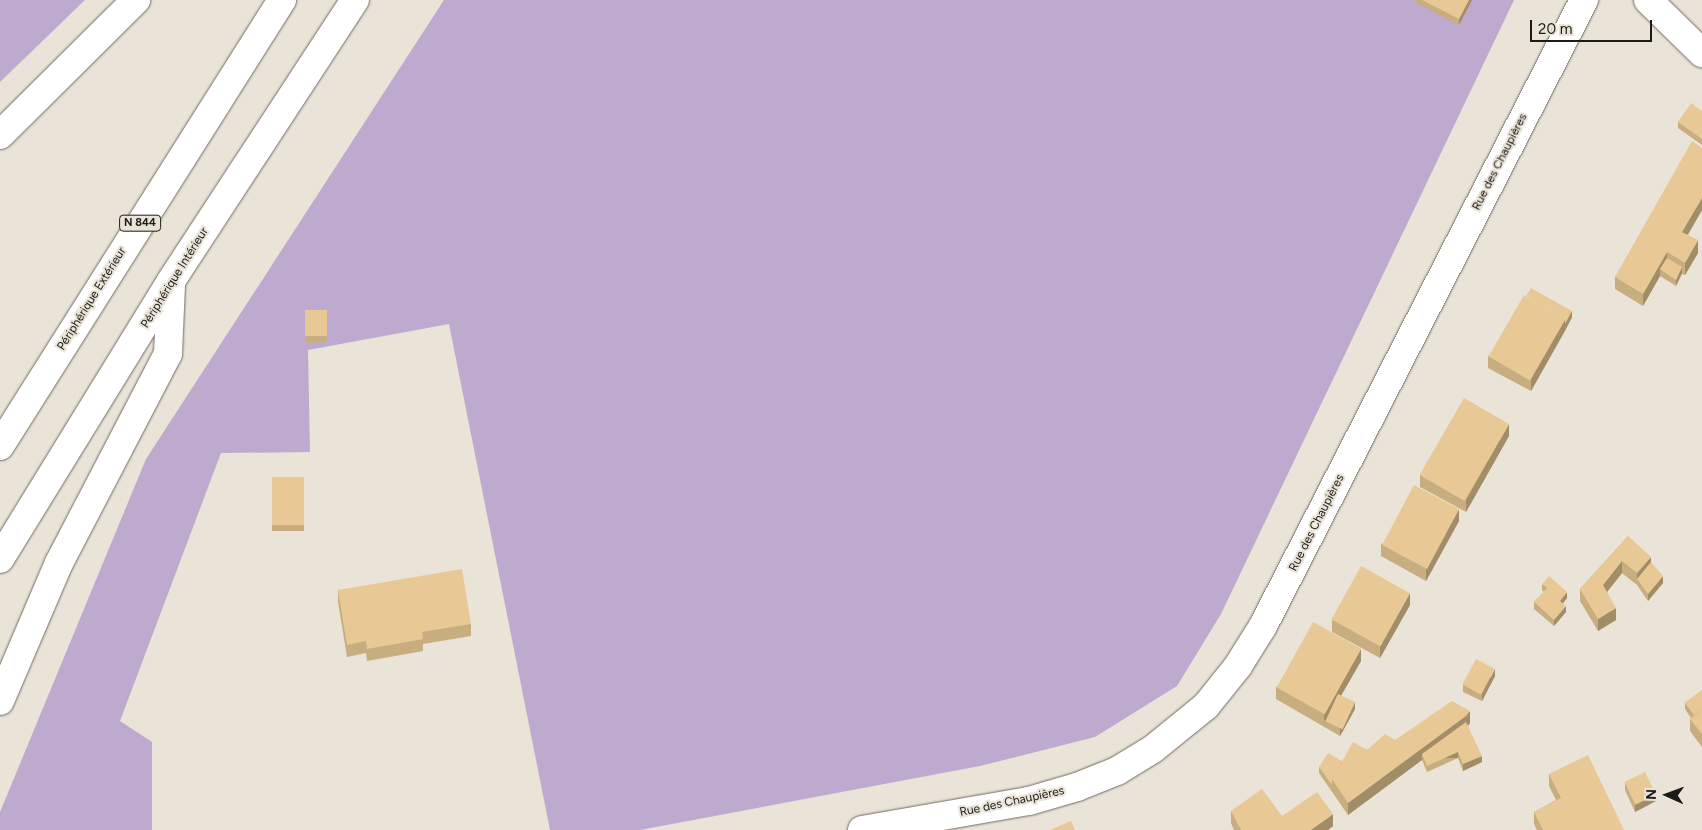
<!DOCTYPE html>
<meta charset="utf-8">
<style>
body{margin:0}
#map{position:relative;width:1702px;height:830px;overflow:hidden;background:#eae3d8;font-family:Figtree,sans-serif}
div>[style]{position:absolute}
.green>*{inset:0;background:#bdaace}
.roads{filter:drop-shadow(0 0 1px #706a60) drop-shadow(0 0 1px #706a60)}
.street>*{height:28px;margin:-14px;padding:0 14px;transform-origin:14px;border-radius:14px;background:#fff}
.highway>*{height:28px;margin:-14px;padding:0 14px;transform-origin:14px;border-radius:14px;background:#fff}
.wall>*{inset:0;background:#c8ad81;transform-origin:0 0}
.shaded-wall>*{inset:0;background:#a28d69;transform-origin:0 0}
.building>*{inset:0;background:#e8c996;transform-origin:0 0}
span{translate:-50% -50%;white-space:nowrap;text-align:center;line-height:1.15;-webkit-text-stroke:4px #eae3d8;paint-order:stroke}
.shield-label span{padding:1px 4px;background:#eae3d8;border:1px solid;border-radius:4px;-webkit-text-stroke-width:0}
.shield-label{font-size:11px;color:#1d1b17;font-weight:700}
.street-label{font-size:12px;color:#1d1b17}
.north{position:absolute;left:1642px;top:770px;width:50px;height:50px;-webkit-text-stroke:4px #eae3d8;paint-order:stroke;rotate:272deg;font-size:14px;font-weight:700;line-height:20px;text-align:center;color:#1d1b17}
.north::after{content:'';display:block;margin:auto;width:18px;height:22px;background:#1d1b17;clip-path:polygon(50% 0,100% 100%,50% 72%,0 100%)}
.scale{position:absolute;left:1530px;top:20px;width:122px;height:22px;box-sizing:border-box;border:2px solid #1d1b17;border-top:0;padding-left:6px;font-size:15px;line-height:18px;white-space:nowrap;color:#1d1b17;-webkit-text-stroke:4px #eae3d8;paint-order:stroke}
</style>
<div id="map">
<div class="green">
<i style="clip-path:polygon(0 0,85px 0,0 82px)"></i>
<i style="clip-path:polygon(444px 0,1514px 0,1221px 614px,1177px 686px,1095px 737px,980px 766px,640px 830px,550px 830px,449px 324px,308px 350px,310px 452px,221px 453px,120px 721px,152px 742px,152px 830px,0 830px,0 812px,146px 459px)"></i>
</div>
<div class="roads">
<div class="street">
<i style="left:1648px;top:0;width:76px;rotate:44.5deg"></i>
<i style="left:862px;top:830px;width:169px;rotate:-9.9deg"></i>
<i style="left:1029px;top:801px;width:50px;rotate:-16.3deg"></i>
<i style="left:1077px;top:787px;width:43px;rotate:-21.8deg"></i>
<i style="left:1117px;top:771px;width:42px;rotate:-31.4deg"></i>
<i style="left:1153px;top:749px;width:68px;rotate:-39.1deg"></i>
<i style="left:1206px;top:706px;width:51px;rotate:-51.3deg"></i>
<i style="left:1238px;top:666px;width:47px;rotate:-58deg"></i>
<i style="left:1263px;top:626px;width:704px;rotate:-62.85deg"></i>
</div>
<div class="highway">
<i style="left:0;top:135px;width:192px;rotate:-44.8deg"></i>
<i style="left:0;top:446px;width:528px;rotate:-57.7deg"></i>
<i style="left:0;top:559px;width:326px;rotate:-58.4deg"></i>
<i style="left:171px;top:281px;width:336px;rotate:-56.8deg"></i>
<i style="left:0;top:701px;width:150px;rotate:-66.9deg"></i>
<i style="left:59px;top:563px;width:236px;rotate:-62.5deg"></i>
<i style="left:168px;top:354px;width:70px;rotate:-87.5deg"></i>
</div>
</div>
<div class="wall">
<i style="clip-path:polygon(1416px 0,1472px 0,1459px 25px,1416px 3px)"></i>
<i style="clip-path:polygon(1702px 111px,1702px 145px,1678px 128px,1678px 122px)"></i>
<i style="clip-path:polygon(1702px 148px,1702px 210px,1688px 235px,1698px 253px,1685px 275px,1682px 274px,1676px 286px,1660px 276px,1643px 306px,1615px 289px,1615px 277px)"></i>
<i style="clip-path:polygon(327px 310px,327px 342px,305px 343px,305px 337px)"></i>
<i style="clip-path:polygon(1572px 317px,1531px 391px,1488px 368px,1488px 356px)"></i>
<i style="clip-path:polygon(1509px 436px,1466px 512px,1420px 487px,1420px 475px)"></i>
<i style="left:272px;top:477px;width:32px;height:54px"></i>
<i style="clip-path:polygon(1459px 521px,1426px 581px,1381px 556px,1381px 544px)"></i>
<i style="clip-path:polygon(1628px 536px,1651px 562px,1663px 583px,1648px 601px,1637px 585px,1622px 573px,1607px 592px,1616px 620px,1598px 631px,1580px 601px,1580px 589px)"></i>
<i style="clip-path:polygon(1542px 584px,1567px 598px,1563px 603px,1566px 612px,1554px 626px,1534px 609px,1534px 602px,1544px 592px,1542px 590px)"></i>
<i style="clip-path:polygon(338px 590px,471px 624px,471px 636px,423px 644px,423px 651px,367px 661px,366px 653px,347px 657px,338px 602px)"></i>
<i style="clip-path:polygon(1410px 605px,1380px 658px,1332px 632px,1332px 620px)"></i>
<i style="clip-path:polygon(1361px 661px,1341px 695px,1355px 709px,1340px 736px,1276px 699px,1276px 687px)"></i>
<i style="clip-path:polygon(1495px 676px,1482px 701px,1463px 692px,1463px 685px)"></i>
<i style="clip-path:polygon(1702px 690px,1702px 747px,1690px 731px,1690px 719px,1691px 718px,1685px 709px,1685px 703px)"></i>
<i style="clip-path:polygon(1470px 723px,1468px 726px,1482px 762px,1463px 771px,1458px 758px,1427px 772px,1422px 760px,1348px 815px,1319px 773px,1319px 767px,1342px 761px,1367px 750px,1395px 740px)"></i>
<i style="clip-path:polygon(1549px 774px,1624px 830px,1537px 830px,1534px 824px,1534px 812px,1556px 800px,1549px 786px)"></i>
<i style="clip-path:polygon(1625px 783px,1656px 801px,1635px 812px,1625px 790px)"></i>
<i style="clip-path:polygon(1231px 811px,1282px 816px,1333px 826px,1328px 830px,1234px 830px,1231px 823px)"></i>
</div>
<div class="shaded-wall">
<i style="clip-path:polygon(1469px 0,1472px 0,1459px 25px,1459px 19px)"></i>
<i style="clip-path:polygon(1702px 198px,1702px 210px,1682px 244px,1682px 232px)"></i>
<i style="clip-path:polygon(1698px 240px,1698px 253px,1685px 275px,1685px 263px)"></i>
<i style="clip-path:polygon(1667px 252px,1667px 264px,1660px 269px,1660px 276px,1643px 306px,1643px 294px)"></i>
<i style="clip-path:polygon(1682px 267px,1682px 273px,1676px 286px,1676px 280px)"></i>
<i style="clip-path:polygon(1572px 311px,1572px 317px,1565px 331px,1531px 391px,1531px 379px,1565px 319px)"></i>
<i style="clip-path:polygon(1509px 424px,1509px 436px,1466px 512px,1466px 500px)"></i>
<i style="clip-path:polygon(1459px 509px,1459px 521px,1426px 581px,1426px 569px)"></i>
<i style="clip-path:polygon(1651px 557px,1651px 569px,1637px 579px,1637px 573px)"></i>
<i style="clip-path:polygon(1622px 561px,1622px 573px,1603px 597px,1603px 585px)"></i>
<i style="clip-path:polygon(1663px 576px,1663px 583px,1648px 601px,1648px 594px)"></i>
<i style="clip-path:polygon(1567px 592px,1567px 598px,1560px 607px,1560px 601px)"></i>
<i style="clip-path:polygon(1410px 593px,1410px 605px,1380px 658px,1380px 646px)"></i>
<i style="clip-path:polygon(1566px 606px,1566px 612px,1554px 626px,1554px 620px)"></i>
<i style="clip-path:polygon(1616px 608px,1616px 620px,1598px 631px,1598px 619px)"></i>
<i style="clip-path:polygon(1361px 649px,1361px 661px,1326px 722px,1324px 720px,1324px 714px)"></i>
<i style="clip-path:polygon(1495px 669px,1495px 676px,1482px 701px,1482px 694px)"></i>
<i style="clip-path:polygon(1355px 702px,1355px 709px,1340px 736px,1340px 729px)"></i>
<i style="clip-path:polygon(1470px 711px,1470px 723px,1466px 728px,1422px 754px,1422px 760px,1348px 815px,1348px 803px)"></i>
<i style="left:1458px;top:752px;width:6px;height:34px;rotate:90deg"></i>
<i style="clip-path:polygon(1482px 756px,1482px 762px,1463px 771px,1463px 764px)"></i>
<i style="clip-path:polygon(1656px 795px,1656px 801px,1635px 812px,1635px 805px)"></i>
<i style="clip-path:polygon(1333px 814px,1333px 826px,1328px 830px,1311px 830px)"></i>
</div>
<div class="building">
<i style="clip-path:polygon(1422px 0,1469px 0,1459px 19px)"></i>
<i style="clip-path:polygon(1691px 103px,1702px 111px,1702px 139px,1678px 122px)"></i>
<i style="clip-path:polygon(1692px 141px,1702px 148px,1702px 198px,1682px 232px,1698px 240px,1685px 263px,1667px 252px,1643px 294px,1615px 277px)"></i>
<i style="clip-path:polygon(1667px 258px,1682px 267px,1676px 280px,1660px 269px)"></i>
<i style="clip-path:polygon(1531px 288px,1572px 311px,1565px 324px,1565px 319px,1526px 296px)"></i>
<i style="left:1524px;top:295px;width:48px;height:71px;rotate:30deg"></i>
<i style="left:327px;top:310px;width:26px;height:22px;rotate:90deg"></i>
<i style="left:1464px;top:398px;width:52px;height:89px;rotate:30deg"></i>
<i style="left:272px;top:477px;width:32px;height:48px"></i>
<i style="left:1414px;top:485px;width:51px;height:68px;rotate:28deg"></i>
<i style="clip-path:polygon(1628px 536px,1651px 557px,1637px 573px,1622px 561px,1603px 585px,1616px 608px,1598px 619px,1580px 589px)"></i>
<i style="clip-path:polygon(1651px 562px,1663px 576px,1648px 594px,1637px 579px)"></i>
<i style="left:1361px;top:566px;width:56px;height:61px;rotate:29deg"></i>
<i style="clip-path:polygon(462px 569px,471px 624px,422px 632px,423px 639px,367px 649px,366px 641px,347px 645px,338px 590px)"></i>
<i style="clip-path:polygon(1549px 576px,1567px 592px,1560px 601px,1566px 606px,1554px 620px,1534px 602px,1547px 588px,1542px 584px)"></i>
<i style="left:1313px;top:622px;width:55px;height:75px;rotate:29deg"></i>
<i style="left:1476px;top:659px;width:21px;height:29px;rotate:28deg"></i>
<i style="clip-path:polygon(1702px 690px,1702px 709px,1694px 715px,1685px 703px)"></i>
<i style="left:1338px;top:694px;width:19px;height:30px;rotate:25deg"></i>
<i style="clip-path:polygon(1452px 701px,1470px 711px,1466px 716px,1348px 803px,1332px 779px,1353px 742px,1367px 750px,1385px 734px,1395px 740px)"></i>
<i style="clip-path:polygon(1702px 709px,1702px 734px,1690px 719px)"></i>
<i style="clip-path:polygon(1466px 722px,1482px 756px,1463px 764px,1458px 752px,1427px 766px,1422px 754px)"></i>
<i style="clip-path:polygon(1328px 753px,1342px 761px,1332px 779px,1332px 785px,1319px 767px)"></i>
<i style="clip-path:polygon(1588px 755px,1624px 830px,1543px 830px,1534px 812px,1561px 798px,1549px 774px)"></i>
<i style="left:1645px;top:772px;width:25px;height:23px;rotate:64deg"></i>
<i style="clip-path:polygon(1262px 789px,1282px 816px,1317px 792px,1333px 814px,1311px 830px,1241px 830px,1231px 811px)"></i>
<i style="clip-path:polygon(1071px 821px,1075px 830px,1050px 830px)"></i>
</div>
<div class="shield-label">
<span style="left:140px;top:223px">N 844</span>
</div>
<div class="street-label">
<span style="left:1500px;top:162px;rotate:-63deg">Rue des Chaupières</span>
<span style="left:175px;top:278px;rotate:-58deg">Périphérique Intérieur</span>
<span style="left:92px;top:299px;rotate:-58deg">Périphérique Extérieur</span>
<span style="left:1317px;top:523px;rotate:-63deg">Rue des Chaupières</span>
<span style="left:1012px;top:802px;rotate:-12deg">Rue des Chaupières</span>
</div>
<div class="north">N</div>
<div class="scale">20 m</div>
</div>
